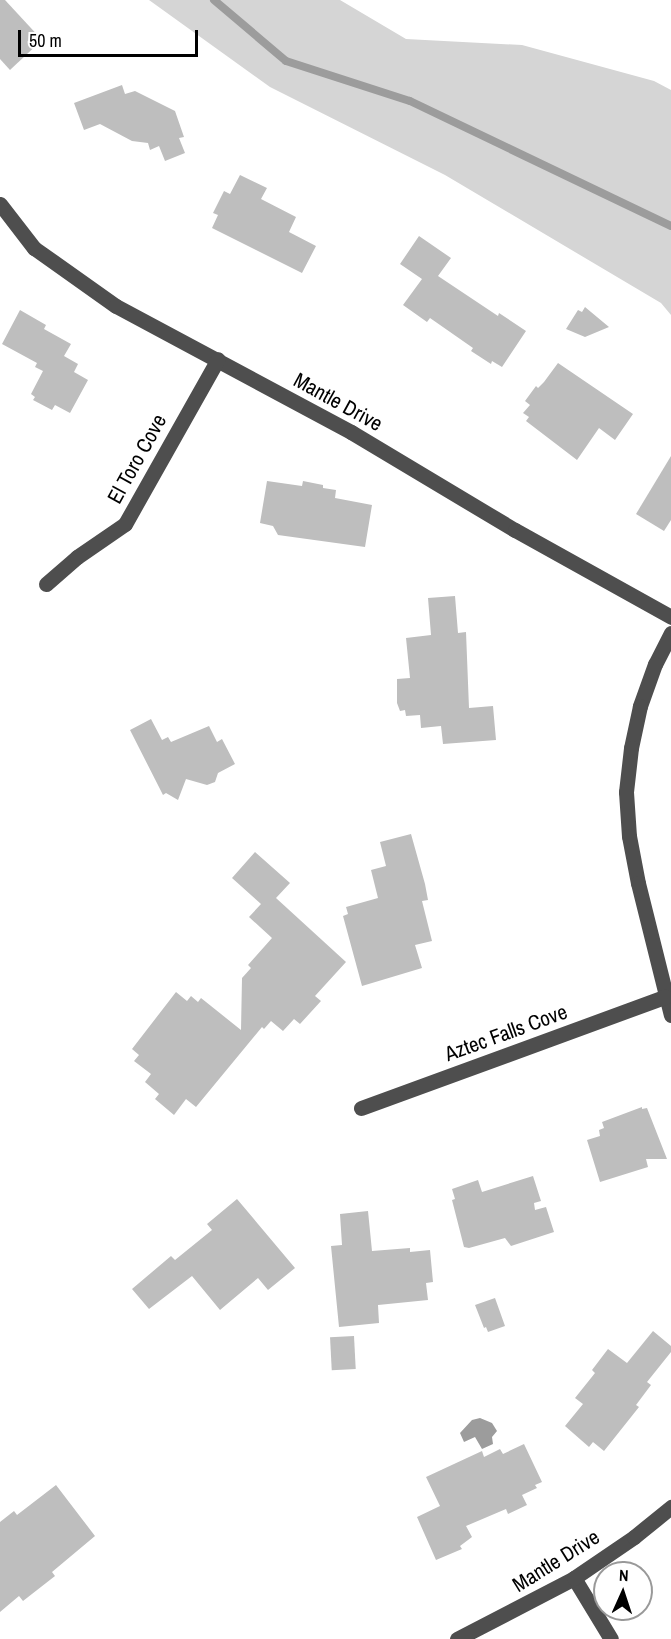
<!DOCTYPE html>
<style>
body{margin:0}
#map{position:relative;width:671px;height:1639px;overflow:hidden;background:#fff;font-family:"Archivo Narrow",sans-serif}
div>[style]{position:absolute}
.green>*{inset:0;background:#d5d5d5}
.water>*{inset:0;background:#9c9c9c}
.stream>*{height:8px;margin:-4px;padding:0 4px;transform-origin:4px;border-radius:4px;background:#9c9c9c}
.building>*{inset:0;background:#bebebe;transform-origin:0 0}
.minor>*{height:15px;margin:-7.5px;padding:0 7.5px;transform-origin:7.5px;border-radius:7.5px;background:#4e4e4e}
span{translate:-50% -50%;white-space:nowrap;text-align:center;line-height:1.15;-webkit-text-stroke:4.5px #fff;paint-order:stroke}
.street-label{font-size:21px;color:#000}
.north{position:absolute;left:593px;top:1561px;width:60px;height:60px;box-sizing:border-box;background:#fff;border:2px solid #999;border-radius:50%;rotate:3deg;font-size:16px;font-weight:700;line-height:24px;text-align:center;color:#000}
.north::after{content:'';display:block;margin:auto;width:21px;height:27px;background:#000;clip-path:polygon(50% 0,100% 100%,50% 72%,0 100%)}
.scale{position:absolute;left:18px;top:30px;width:180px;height:27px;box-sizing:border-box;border:3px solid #000;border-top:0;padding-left:8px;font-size:18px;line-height:21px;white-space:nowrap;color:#000;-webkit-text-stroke:4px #fff;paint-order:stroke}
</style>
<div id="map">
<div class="green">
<i style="clip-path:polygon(149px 0,340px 0,406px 39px,522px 45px,654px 81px,671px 90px,671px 315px,661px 303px,445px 175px,270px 87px)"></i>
</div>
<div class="water">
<i style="clip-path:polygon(480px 1418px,492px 1423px,497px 1431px,492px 1437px,493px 1444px,482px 1449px,475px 1437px,464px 1442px,460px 1433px,472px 1420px)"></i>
</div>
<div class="stream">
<i style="left:214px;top:0;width:94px;rotate:40.3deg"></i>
<i style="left:286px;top:61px;width:130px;rotate:17.9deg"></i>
<i style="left:410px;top:101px;width:289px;rotate:25.6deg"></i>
</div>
<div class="building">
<i style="clip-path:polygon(0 0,5px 0,42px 40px,10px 70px,0 59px)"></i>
<i style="clip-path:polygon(122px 85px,125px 94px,135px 91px,175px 111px,184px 137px,179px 138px,185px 153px,165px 161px,159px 146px,150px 150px,148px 143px,132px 141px,100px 124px,84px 130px,74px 103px)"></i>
<i style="clip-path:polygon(240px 175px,267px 188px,261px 199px,296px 217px,289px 232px,316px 246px,302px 273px,212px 228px,218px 215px,213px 213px,224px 191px,230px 194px)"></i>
<i style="clip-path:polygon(419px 236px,451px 258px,438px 276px,498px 316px,499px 313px,526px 331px,502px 367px,492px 361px,491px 364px,471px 351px,473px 348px,430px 318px,427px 322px,403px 305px,422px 279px,400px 264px)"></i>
<i style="clip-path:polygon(585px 307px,609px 327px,585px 337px,566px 329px,578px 310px,582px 312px)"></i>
<i style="clip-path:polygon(20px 310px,46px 325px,44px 329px,71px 344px,64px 356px,78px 364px,74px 372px,88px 380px,70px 413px,55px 405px,52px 410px,33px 400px,35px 397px,31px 394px,43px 371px,35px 367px,37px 363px,2px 344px)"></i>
<i style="clip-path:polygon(558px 363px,633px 414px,615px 440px,599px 428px,577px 460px,526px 421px,529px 417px,523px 413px,530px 405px,525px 401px,536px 386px,538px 388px,544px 382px)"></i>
<i style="clip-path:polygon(671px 456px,671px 520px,664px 531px,636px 514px)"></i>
<i style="clip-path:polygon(267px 481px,302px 486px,303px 481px,323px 485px,323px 488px,336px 490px,335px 498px,372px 505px,365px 547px,278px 535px,273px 526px,260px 523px)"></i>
<i style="clip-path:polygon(455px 596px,458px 633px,466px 632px,469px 708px,493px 706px,496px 740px,443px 744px,441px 726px,421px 728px,420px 715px,406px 716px,405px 710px,400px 711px,397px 703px,397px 679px,410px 678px,406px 638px,431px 635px,428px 598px)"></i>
<i style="clip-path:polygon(151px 719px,162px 740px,168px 737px,171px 742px,209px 726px,217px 742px,222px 739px,235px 764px,218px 773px,215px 782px,207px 785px,186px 779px,178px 800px,166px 793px,163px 795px,130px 730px)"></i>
<i style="clip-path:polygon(411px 834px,425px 884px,428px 900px,422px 901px,432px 941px,415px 945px,422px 968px,362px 986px,343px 916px,348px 914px,346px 907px,378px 898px,371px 870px,386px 866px,380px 842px)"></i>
<i style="clip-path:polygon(255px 852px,290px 883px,276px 898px,346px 962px,315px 996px,321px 1001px,300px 1024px,294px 1019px,283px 1031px,271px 1021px,264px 1029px,262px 1027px,196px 1107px,186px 1099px,174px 1115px,155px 1099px,159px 1094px,145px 1082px,151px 1074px,134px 1061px,139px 1055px,132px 1049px,176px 992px,187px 1001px,191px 996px,198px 1002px,201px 998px,241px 1030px,242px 978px,251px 968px,248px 965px,272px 938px,249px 917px,261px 904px,232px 878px)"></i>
<i style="clip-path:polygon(642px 1107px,642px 1109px,647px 1108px,667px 1159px,646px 1159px,648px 1167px,600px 1182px,587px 1140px,600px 1136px,599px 1130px,604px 1128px,602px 1122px)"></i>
<i style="clip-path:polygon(533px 1176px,541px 1201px,534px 1203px,535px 1210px,546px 1207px,554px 1232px,511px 1246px,505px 1238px,469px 1248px,464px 1247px,452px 1200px,455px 1199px,452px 1189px,478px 1180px,482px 1192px)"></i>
<i style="clip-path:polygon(237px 1199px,295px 1268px,268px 1290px,258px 1278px,220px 1310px,192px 1276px,149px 1309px,132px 1289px,171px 1256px,175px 1260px,212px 1230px,207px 1224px)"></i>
<i style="clip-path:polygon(368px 1211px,372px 1251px,410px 1248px,410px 1252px,430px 1250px,433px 1282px,426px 1283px,428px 1300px,378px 1305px,379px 1323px,339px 1327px,331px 1246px,342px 1245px,340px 1214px)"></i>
<i style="clip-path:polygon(495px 1298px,505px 1326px,488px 1332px,486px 1327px,484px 1328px,475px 1305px)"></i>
<i style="clip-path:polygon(653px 1331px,671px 1346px,671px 1352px,647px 1382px,651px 1385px,636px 1405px,639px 1407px,604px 1451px,593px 1442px,589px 1447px,565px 1426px,583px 1404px,575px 1398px,595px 1373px,592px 1370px,608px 1349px,627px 1363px)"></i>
<i style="left:354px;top:1336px;width:33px;height:24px;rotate:87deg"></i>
<i style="clip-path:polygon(524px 1444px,542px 1482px,535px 1485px,537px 1488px,522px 1495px,527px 1505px,508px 1514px,506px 1509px,466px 1526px,472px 1537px,460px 1546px,462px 1549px,436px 1560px,417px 1517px,440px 1506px,426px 1477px,482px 1451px,484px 1457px,500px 1449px,503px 1454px)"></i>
<i style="clip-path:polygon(56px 1485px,95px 1536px,52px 1572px,55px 1576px,23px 1601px,19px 1596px,0 1612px,0 1522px,14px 1511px,17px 1515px)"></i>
</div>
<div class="minor">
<i style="left:0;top:204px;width:56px;rotate:52.3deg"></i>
<i style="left:34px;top:248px;width:100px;rotate:35.3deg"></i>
<i style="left:116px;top:306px;width:267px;rotate:28.2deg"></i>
<i style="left:351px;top:432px;width:191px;rotate:30.9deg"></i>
<i style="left:515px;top:530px;width:179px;rotate:29.1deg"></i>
<i style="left:46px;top:584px;width:41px;rotate:-41.1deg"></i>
<i style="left:77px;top:557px;width:58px;rotate:-34.5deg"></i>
<i style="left:125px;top:524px;width:189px;rotate:-60.6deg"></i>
<i style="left:671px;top:633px;width:35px;rotate:117deg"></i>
<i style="left:655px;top:664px;width:45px;rotate:109.7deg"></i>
<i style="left:640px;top:706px;width:43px;rotate:102.1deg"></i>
<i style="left:631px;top:748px;width:44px;rotate:96.5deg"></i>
<i style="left:626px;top:792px;width:44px;rotate:86.1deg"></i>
<i style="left:629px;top:836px;width:48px;rotate:79.2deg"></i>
<i style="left:638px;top:883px;width:136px;rotate:76deg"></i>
<i style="left:361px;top:1108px;width:324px;rotate:-20.1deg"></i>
<i style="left:574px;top:1578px;width:71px;rotate:58.8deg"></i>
<i style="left:457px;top:1639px;width:132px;rotate:-27.5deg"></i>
<i style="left:574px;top:1578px;width:73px;rotate:-34.3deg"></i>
<i style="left:634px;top:1537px;width:48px;rotate:-39deg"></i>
</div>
<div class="street-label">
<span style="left:338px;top:402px;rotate:29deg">Mantle Drive</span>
<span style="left:137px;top:459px;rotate:-61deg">El Toro Cove</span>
<span style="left:506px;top:1033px;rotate:-20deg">Aztec Falls Cove</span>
<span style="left:556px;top:1561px;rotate:-32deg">Mantle Drive</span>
</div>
<div class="north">N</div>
<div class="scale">50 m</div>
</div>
